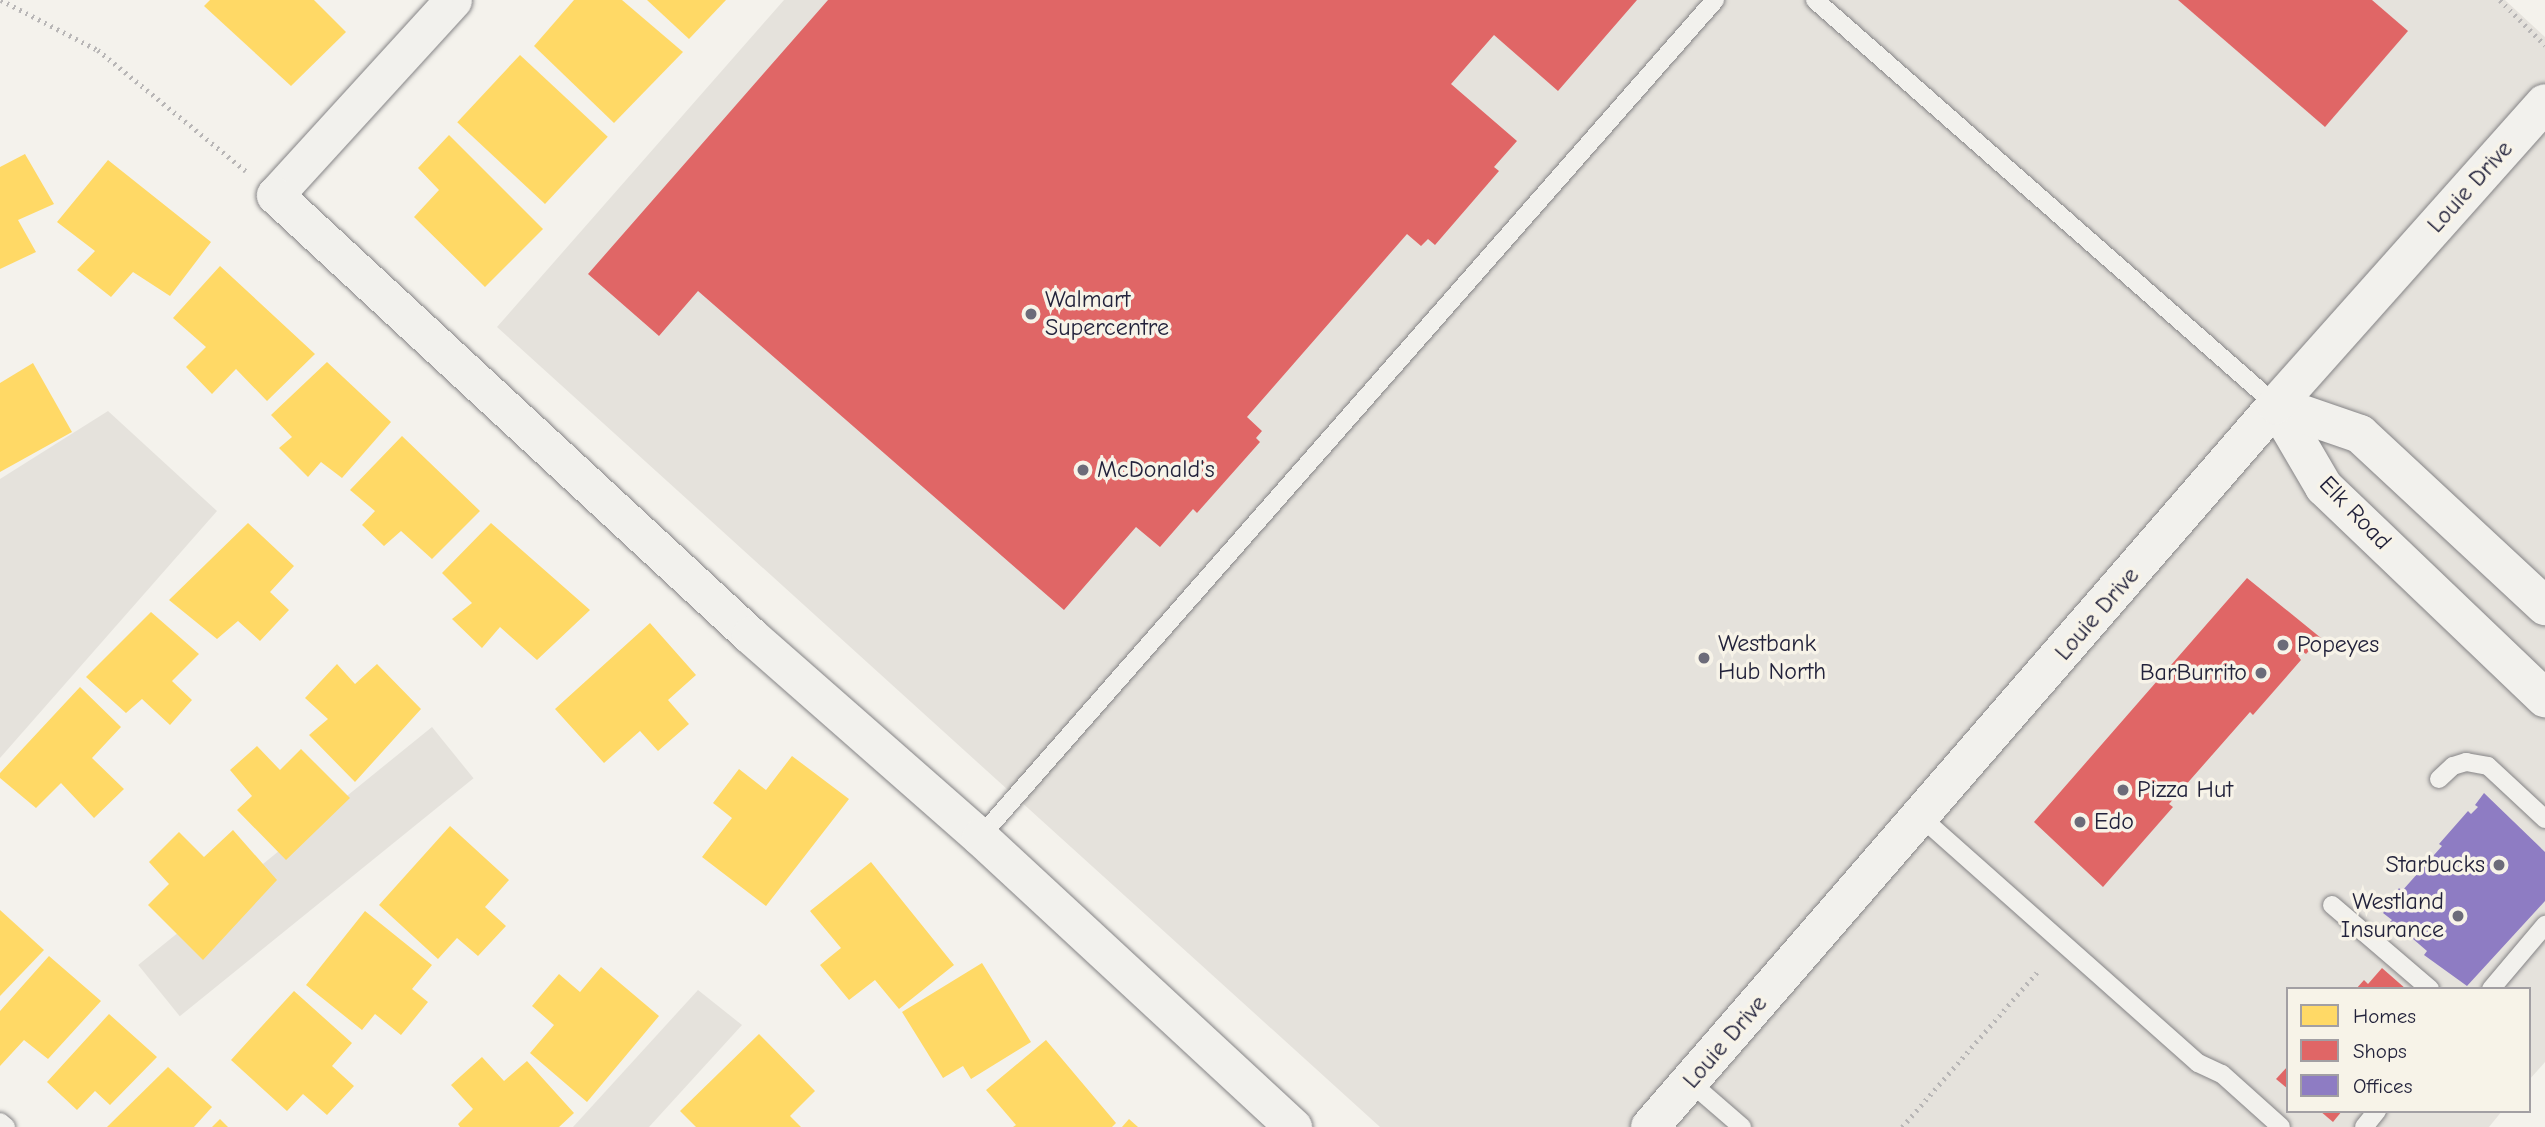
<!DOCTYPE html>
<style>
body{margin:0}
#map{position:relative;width:2545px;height:1127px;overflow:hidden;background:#f4f2ec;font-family:"Comic Neue",sans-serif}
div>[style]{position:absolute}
.built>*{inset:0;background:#e5e2dc;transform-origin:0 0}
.homes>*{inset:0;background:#ffd966;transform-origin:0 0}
.shops>*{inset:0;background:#e06666}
.offices>*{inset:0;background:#8e7cc3}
.path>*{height:4.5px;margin-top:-2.25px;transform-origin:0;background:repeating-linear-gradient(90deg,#b8b6b6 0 2px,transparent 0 7px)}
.roads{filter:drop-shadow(0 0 2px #858486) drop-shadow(0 0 2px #858486)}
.service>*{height:18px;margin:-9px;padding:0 9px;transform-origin:9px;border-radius:9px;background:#f2f1ed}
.minor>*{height:37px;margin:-18.5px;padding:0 18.5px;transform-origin:18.5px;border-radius:18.5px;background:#f2f1ed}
.tertiary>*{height:38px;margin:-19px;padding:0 19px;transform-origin:19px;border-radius:19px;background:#f2f1ed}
.dots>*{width:19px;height:19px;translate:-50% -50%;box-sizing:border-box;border:4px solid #f7f3e8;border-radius:50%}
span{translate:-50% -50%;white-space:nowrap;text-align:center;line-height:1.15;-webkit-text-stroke:7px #f7f3e8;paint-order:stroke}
.street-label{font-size:24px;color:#22223b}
.poi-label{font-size:24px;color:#22223b}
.left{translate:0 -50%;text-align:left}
.right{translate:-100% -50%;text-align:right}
.legend{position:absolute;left:2286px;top:987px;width:245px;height:126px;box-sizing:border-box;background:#f7f3e8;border:2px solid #a29fa3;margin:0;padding:9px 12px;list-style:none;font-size:21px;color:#22223b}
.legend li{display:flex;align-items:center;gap:14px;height:35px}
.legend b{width:35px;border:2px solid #a29fa3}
</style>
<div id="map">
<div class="built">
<i style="clip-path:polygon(784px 0,2505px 0,2545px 37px,2545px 1062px,2529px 1080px,2529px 989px,2288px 989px,2288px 1111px,2502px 1111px,2489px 1127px,1380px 1127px,497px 327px)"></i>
<i style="clip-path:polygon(108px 411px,217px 511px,0 758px,0 479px)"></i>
<i style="left:432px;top:727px;width:66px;height:378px;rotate:51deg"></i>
<i style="clip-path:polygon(698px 990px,742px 1025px,649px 1127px,573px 1127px)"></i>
</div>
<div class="homes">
<i style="clip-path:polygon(210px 0,314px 0,346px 32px,291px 86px,204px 6px)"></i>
<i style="clip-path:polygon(574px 0,622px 0,683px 52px,614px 123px,534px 46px)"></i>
<i style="clip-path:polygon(647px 0,726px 0,689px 39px)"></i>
<i style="left:520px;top:55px;width:120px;height:92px;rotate:43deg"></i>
<i style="clip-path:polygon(449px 135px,543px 229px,485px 287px,414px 217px,439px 190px,418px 168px)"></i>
<i style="clip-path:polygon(25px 154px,54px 204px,18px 220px,36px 252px,0 269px,0 167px)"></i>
<i style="clip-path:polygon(108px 160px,211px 242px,170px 296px,133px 272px,111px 297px,77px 270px,95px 251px,57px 222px)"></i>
<i style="clip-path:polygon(220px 266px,315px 354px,267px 401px,236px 369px,212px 394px,186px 367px,206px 347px,173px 318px)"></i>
<i style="clip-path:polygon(327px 362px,391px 422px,342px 478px,321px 462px,308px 477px,279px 448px,292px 437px,271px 415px)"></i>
<i style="clip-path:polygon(33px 363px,72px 432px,0 472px,0 383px)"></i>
<i style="clip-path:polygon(402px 436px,480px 511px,432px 559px,401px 531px,384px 546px,362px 525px,375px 511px,350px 490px)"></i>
<i style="clip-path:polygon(248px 523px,294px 566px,270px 592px,289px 610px,260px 641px,238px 621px,217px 639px,169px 600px)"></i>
<i style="clip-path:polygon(491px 523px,590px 610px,537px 660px,500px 627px,482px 648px,452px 619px,472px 603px,442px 573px)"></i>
<i style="clip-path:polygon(151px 612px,199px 654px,172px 681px,192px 700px,170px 725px,142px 699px,126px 713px,86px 677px)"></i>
<i style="clip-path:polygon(650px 623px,696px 675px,668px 700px,689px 724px,658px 751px,640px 731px,604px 763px,555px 709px)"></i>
<i style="clip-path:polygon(337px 664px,355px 684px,377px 664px,421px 709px,355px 782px,309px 735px,328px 719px,305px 698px)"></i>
<i style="clip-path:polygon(80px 687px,121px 727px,92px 758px,124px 789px,94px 818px,61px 783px,36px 808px,0 778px,0 773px)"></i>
<i style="clip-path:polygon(257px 746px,280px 770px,301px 749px,350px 798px,286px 860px,237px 810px,252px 796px,230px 770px)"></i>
<i style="clip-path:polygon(792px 756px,849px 799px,766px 906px,702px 857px,732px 818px,713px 803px,739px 769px,766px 790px)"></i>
<i style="clip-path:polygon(450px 826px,509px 880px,485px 907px,506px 926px,478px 956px,457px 938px,438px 959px,379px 905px)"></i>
<i style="clip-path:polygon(233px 830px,277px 880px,203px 960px,148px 905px,169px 884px,149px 862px,179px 832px,204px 857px)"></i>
<i style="clip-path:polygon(871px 862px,954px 965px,899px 1009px,875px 980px,849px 1000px,820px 965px,841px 948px,810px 911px)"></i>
<i style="clip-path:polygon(0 910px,44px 950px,0 996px)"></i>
<i style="clip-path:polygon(365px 911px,432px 965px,412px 989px,428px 1002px,401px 1035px,375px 1014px,362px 1030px,306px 985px)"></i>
<i style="clip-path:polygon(49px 956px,101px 1001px,48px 1059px,24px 1040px,0 1066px,0 1011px)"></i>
<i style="clip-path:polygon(982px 963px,1031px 1042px,971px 1079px,963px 1066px,943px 1078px,902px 1012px)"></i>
<i style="clip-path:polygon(601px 967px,659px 1016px,587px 1102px,530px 1053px,554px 1025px,532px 1006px,559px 974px,580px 992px)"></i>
<i style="clip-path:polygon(294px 991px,352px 1043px,332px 1066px,354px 1086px,327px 1115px,303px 1094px,287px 1111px,231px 1060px)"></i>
<i style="clip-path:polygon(109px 1014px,157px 1057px,110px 1105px,95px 1091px,77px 1110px,47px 1082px)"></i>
<i style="clip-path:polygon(759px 1034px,815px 1091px,790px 1116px,801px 1127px,696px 1127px,680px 1111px)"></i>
<i style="clip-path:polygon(1046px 1040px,1116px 1123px,1112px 1127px,1013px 1127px,1016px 1125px,986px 1090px)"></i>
<i style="clip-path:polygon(482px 1057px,504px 1081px,527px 1061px,574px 1113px,559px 1127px,460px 1127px,458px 1124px,473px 1109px,451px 1085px)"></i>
<i style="clip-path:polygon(168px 1067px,212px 1107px,194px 1127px,107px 1127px)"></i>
<i style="clip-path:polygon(220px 1119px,228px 1127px,212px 1127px)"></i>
<i style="clip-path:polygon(1129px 1119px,1138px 1127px,1122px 1127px)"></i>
</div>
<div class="shops">
<i style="clip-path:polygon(828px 0,1637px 0,1558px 91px,1494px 35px,1451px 84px,1517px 141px,1494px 167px,1499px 171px,1435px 245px,1428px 239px,1421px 246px,1407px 234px,1247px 417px,1262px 431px,1256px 438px,1260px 442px,1197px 513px,1193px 509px,1160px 547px,1136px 527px,1064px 610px,698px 291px,659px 336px,588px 274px)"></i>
<i style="clip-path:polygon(2178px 0,2372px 0,2408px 31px,2325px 127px)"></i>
<i style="clip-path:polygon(2247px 578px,2321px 638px,2306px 654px,2302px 651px,2298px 656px,2301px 660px,2253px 715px,2250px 712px,2169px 804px,2173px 807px,2103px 887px,2034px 822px)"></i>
<i style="clip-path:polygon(2382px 968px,2406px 989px,2356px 989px,2364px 980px,2368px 984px)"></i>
<i style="clip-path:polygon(2288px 1066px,2288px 1089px,2276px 1079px)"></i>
<i style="clip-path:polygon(2320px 1111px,2342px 1111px,2333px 1122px)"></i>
</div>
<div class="offices">
<i style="clip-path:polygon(2484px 793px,2545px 852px,2545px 901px,2467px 986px,2424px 955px,2427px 951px,2398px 926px,2395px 930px,2388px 924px,2392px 920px,2383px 913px,2397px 897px,2394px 895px,2399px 888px,2402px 891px,2442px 846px,2439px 844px,2468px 811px,2471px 814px,2478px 807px,2475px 805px)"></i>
</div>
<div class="path">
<i style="left:1px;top:0;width:109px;rotate:27.3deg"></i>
<i style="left:98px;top:50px;width:191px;rotate:39.3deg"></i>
<i style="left:2500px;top:0;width:64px;rotate:45deg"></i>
<i style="left:1902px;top:1127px;width:207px;rotate:-48.9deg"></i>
</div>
<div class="roads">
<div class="service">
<i style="left:1815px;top:0;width:614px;rotate:41.3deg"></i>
<i style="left:2439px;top:779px;width:19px;rotate:-43deg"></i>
<i style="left:2453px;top:766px;width:14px;rotate:-17deg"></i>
<i style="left:2466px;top:762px;width:22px;rotate:10deg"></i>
<i style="left:2488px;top:766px;width:78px;rotate:42.9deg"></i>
<i style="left:1922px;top:818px;width:369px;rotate:41.6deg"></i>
<i style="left:2198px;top:1063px;width:26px;rotate:25deg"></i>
<i style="left:2222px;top:1074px;width:79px;rotate:41.9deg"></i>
<i style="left:980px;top:837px;width:1114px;rotate:-48.71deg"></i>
<i style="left:2332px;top:905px;width:129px;rotate:40.6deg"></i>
<i style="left:2491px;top:989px;width:84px;rotate:-49.8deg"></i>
<i style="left:1690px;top:1082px;width:69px;rotate:40.9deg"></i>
<i style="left:0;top:1122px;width:8px;rotate:40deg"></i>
<i style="left:2364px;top:1127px;width:21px;rotate:-51deg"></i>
</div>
<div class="minor">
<i style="left:453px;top:0;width:264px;rotate:132.4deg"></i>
<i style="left:275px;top:195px;width:647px;rotate:42.81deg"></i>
<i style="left:750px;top:635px;width:306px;rotate:41.3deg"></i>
<i style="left:980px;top:837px;width:427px;rotate:42.8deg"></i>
</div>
<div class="tertiary">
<i style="left:2276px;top:405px;width:95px;rotate:59.7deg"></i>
<i style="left:2324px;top:487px;width:306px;rotate:43.7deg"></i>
<i style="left:2276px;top:405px;width:89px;rotate:19deg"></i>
<i style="left:2360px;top:434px;width:253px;rotate:42.9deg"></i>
<i style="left:1650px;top:1127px;width:956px;rotate:-49.07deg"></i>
<i style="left:2276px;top:405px;width:404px;rotate:-48.3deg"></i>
</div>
</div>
<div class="dots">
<i style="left:1031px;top:314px;background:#6c6b79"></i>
<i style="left:1083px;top:470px;background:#6c6b79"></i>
<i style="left:2283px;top:645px;background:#6c6b79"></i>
<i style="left:1704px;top:658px;background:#6c6b79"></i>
<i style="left:2261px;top:673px;background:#6c6b79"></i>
<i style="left:2123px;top:790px;background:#6c6b79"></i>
<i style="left:2080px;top:822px;background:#6c6b79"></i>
<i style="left:2499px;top:865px;background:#6c6b79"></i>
<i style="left:2458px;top:916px;background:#6c6b79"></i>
</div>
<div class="street-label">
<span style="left:2470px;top:187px;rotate:-48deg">Louie Drive</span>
<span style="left:2355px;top:513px;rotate:46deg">Elk Road</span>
<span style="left:2097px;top:614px;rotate:-49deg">Louie Drive</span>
<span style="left:1725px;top:1042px;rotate:-49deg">Louie Drive</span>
</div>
<div class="poi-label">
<span class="left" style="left:1045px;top:314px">Walmart<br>Supercentre</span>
<span class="left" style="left:1097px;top:470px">McDonald's</span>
<span class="left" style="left:1718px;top:658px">Westbank<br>Hub North</span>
<span class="left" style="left:2297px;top:645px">Popeyes</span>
<span class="right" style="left:2247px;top:673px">BarBurrito</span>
<span class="left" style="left:2137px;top:790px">Pizza Hut</span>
<span class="left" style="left:2094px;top:822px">Edo</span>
<span class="right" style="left:2485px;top:865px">Starbucks</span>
<span class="right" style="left:2444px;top:916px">Westland<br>Insurance</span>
</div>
<ul class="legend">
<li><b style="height:19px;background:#ffd966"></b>Homes</li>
<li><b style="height:19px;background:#e06666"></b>Shops</li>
<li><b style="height:19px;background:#8e7cc3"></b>Offices</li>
</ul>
</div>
